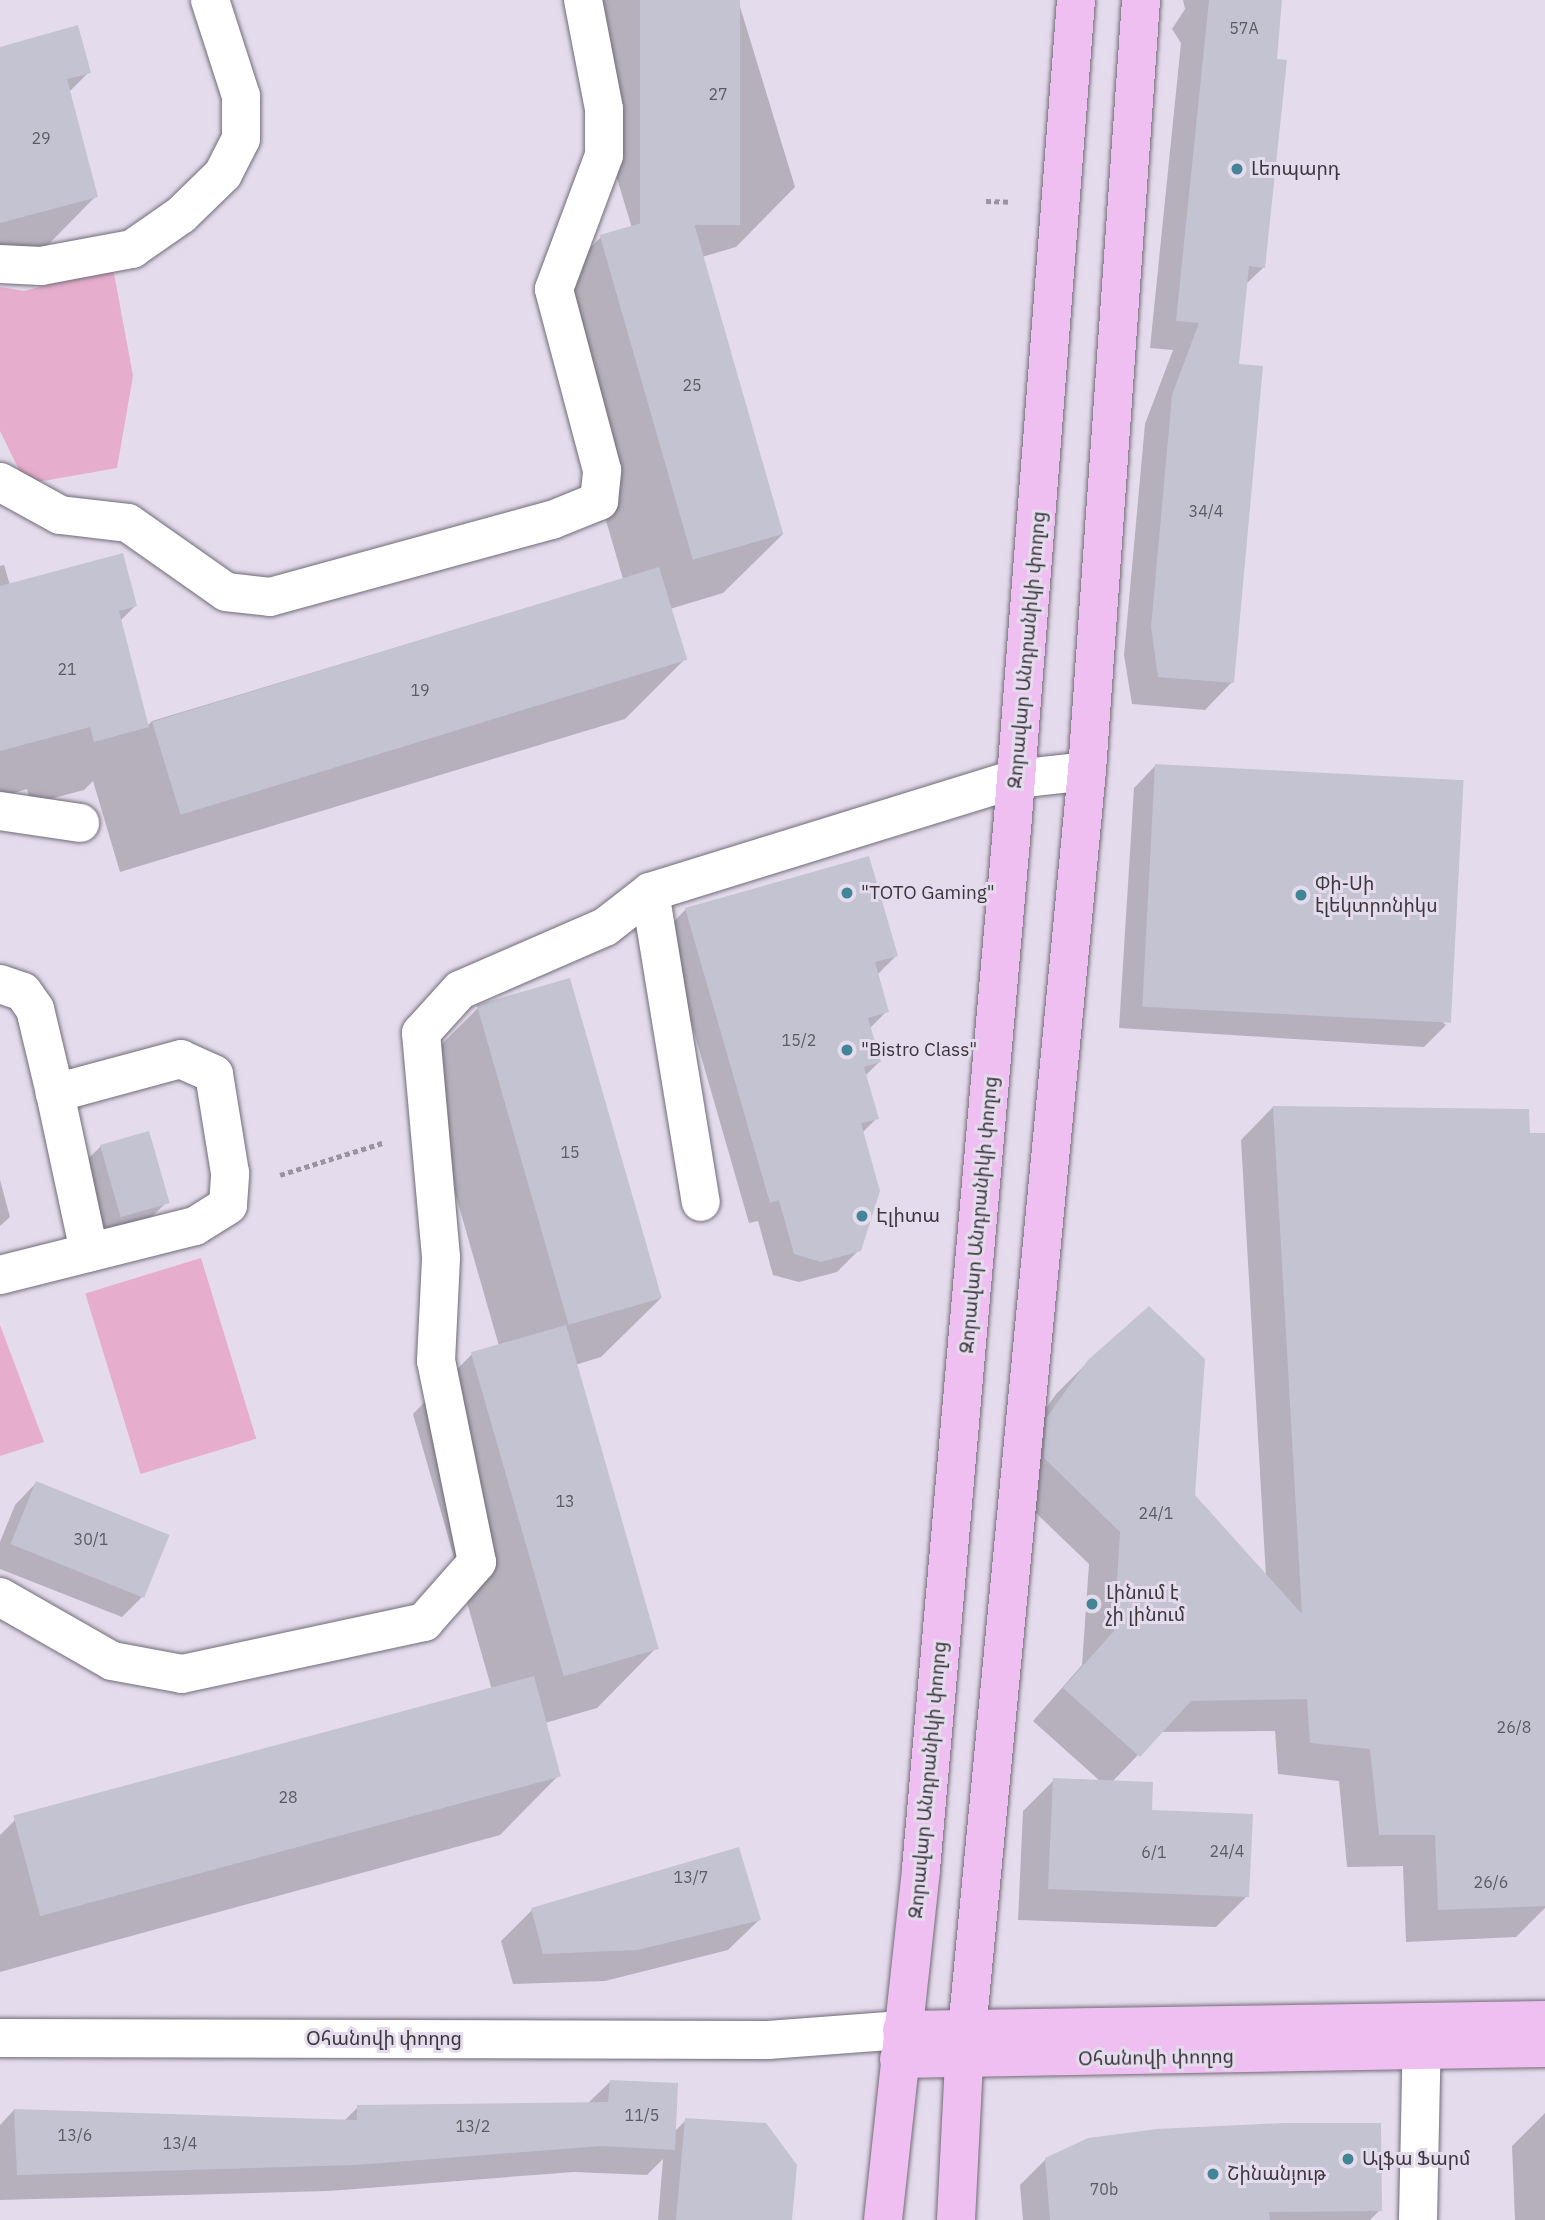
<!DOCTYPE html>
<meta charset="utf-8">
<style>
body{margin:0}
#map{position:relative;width:1545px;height:2220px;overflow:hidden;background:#e4dcec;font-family:"IBM Plex Sans","Noto Sans Armenian",sans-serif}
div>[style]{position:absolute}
.green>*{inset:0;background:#e6adcc;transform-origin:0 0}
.shadow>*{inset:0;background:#0003}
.building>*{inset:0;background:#c4c3d2;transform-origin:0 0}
.path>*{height:4.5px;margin-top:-2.25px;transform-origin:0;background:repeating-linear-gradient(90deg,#9a94a0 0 5px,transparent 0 8.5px)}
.roads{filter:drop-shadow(0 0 2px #726b78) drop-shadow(0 0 2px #726b78)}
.minor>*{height:38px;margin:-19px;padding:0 19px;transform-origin:19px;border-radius:19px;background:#fff}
.major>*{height:38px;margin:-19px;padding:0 19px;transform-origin:19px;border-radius:19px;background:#f0bff1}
.dots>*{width:19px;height:19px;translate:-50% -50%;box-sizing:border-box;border:4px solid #e4dcec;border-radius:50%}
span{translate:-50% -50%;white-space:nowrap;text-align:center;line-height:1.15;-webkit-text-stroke:6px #e4dcec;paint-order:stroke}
.number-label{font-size:16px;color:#5c5a62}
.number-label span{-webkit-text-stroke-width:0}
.poi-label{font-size:19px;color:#3a373d}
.left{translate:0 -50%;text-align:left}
.street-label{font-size:19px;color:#3a373d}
</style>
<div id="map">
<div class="green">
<i style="clip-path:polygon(113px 268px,133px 376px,117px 468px,26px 484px,0 431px,0 287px,24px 291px)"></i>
<i style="left:201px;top:1258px;width:189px;height:121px;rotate:73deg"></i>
<i style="clip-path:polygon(0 1325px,44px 1442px,0 1456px)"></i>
</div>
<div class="shadow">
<i style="clip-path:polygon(563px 0,738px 0,795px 187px,736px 247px,702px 257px,783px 534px,723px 593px,670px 609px,685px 659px,625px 719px,120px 872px,93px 781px,84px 790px,31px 804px,27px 789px,0 797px,0 566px,4px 565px,10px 585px,135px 606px,120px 621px,147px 726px,152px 721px,623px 579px,541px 297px,601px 237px,632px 228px)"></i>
<i style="clip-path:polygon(1183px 0,1280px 0,1264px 267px,1245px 285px,1237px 365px,1232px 682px,1205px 710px,1132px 704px,1124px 655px,1145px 424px,1173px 350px,1150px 348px,1181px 43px,1172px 29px,1185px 9px)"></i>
<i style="clip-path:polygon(0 49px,89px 72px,68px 93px,96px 196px,37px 256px,0 266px)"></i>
<i style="clip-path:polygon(1155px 766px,1446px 1025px,1424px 1047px,1119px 1028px,1134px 788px)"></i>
<i style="clip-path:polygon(686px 909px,896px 956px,877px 975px,887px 1011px,869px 1029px,879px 1062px,865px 1076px,877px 1118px,862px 1133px,859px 1250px,837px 1272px,799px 1282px,773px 1275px,758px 1221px,749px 1223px,665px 931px)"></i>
<i style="clip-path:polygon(478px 1008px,661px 1298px,601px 1357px,575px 1365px,656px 1648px,597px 1708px,545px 1723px,559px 1775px,500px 1835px,0 1972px,0 1835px,15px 1820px,492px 1690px,413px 1414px,472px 1354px,499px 1346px,419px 1067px)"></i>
<i style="clip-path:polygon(1273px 1107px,1545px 1135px,1545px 1908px,1516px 1937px,1406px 1942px,1403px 1866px,1347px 1867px,1339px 1781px,1278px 1774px,1275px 1731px,1160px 1732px,1112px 1782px,1247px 1896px,1216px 1927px,1018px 1920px,1023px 1811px,1054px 1780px,1100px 1781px,1033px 1721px,1082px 1665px,1089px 1564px,1012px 1490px,1016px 1451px,1056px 1394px,1089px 1361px,1193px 1496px,1266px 1577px,1241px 1140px)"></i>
<i style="clip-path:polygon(101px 1146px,167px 1202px,145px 1223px,98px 1236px,80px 1167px)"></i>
<i style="clip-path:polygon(0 1180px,10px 1217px,0 1226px)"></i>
<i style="clip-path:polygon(36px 1483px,168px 1536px,144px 1595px,122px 1617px,0 1569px,0 1542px,15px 1505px)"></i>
<i style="clip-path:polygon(532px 1910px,759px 1920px,728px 1950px,605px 1981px,513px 1984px,501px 1941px)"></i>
<i style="clip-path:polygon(610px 2082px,674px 2132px,686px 2120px,791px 2220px,658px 2220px,663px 2159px,647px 2175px,574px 2172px,329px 2191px,0 2200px,0 2125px,14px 2110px,344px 2121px,358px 2107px,587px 2104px)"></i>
<i style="clip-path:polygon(1545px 2113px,1545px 2220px,1515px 2220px,1512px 2146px)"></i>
<i style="clip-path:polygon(1046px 2159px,1380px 2210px,1370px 2220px,1023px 2220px,1020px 2185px)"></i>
</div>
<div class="building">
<i style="left:640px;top:0;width:100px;height:225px"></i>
<i style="clip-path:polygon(1209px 0,1282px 0,1277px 59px,1287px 60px,1265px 268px,1249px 266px,1239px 364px,1263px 366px,1234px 683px,1158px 677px,1151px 627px,1172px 395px,1199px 323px,1176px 321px)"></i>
<i style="clip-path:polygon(78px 25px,91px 73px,67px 79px,98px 197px,0 223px,0 47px)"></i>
<i style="left:690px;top:209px;width:338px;height:94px;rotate:74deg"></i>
<i style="clip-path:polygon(123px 553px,137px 606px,119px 611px,149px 727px,94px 742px,90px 727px,0 751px,0 586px)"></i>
<i style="left:659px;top:567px;width:97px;height:530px;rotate:73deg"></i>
<i style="left:1155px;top:764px;width:309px;height:243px;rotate:3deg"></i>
<i style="clip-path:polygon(869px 856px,898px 956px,875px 962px,889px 1012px,868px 1018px,881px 1062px,864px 1067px,879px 1119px,861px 1123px,880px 1191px,861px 1251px,821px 1262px,794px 1254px,779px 1200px,770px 1203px,685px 908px)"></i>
<i style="left:570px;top:978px;width:333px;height:97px;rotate:74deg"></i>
<i style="clip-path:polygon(1273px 1106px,1529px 1109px,1530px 1133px,1545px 1133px,1545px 1906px,1438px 1910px,1435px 1835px,1379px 1835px,1370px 1749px,1310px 1743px,1307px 1699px,1191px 1701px,1140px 1757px,1063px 1688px,1114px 1631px,1120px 1532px,1044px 1458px,1047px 1417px,1088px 1360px,1149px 1306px,1205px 1359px,1195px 1495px,1302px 1614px)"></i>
<i style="left:149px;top:1131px;width:75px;height:51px;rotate:74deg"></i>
<i style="left:566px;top:1325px;width:337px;height:99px;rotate:74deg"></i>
<i style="left:36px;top:1481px;width:144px;height:68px;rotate:22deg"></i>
<i style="left:534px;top:1676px;width:104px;height:539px;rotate:75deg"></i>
<i style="clip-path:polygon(1053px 1778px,1153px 1782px,1152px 1810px,1253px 1814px,1249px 1897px,1048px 1889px)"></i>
<i style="clip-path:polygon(739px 1847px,761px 1920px,637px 1950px,543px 1954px,531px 1908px)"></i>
<i style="clip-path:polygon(610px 2080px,678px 2083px,675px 2150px,601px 2146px,356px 2165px,17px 2175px,14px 2109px,357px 2120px,357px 2105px,608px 2102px)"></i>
<i style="clip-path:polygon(685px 2118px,766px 2123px,797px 2165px,792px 2220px,676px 2220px)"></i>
<i style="clip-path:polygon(1284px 2123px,1381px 2123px,1382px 2211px,1269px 2212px,1270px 2220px,1050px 2220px,1045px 2158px,1088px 2138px,1157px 2129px)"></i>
</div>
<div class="path">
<i style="left:986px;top:201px;width:24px;rotate:2deg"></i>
<i style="left:280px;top:1175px;width:107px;rotate:-17.4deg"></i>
</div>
<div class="roads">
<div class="minor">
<i style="left:0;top:264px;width:41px;rotate:2.8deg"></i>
<i style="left:41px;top:266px;width:93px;rotate:-10.6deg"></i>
<i style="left:132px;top:249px;width:60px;rotate:-34.8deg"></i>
<i style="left:181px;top:215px;width:59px;rotate:-44.3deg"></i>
<i style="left:223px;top:174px;width:39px;rotate:-63deg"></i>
<i style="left:241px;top:139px;width:43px;rotate:-90deg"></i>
<i style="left:241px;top:96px;width:101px;rotate:-107.9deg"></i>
<i style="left:0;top:482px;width:68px;rotate:28.8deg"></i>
<i style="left:60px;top:515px;width:68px;rotate:6.7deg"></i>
<i style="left:128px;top:523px;width:120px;rotate:35.1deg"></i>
<i style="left:226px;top:592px;width:44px;rotate:6.5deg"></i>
<i style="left:270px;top:597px;width:292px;rotate:-15.3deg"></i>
<i style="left:552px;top:520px;width:51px;rotate:-22deg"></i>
<i style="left:599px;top:501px;width:31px;rotate:-84deg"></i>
<i style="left:602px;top:470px;width:187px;rotate:-104.9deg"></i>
<i style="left:554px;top:289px;width:143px;rotate:-69.5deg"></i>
<i style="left:604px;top:155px;width:46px;rotate:-90deg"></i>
<i style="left:604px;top:109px;width:111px;rotate:-100.9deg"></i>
<i style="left:0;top:811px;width:81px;rotate:8.5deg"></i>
<i style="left:650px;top:892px;width:314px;rotate:80.7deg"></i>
<i style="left:0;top:984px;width:24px;rotate:19deg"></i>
<i style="left:23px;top:992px;width:21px;rotate:55deg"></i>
<i style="left:35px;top:1009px;width:86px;rotate:76.6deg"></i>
<i style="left:0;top:1275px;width:201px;rotate:-14.1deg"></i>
<i style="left:195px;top:1226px;width:39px;rotate:-32deg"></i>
<i style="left:228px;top:1205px;width:32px;rotate:-86deg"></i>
<i style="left:230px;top:1173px;width:100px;rotate:-99.2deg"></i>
<i style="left:214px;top:1074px;width:36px;rotate:-156deg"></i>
<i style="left:181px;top:1059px;width:131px;rotate:164.9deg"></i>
<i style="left:55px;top:1093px;width:163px;rotate:77.9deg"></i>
<i style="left:0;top:1597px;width:129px;rotate:29.7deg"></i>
<i style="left:112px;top:1661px;width:71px;rotate:10.5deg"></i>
<i style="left:182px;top:1674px;width:248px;rotate:-12.1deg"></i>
<i style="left:424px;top:1622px;width:80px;rotate:-48.5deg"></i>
<i style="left:477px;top:1562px;width:205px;rotate:-101.5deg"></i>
<i style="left:436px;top:1361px;width:104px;rotate:-87.2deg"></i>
<i style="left:441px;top:1257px;width:225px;rotate:-95.1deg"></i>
<i style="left:421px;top:1033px;width:58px;rotate:-47.8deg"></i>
<i style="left:460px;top:990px;width:158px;rotate:-23.5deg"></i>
<i style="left:605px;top:927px;width:57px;rotate:-37.9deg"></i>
<i style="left:650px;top:892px;width:383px;rotate:-17.2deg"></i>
<i style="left:1016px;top:779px;width:71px;rotate:-6.4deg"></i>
<i style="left:0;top:2038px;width:768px;rotate:0.15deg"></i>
<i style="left:768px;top:2040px;width:134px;rotate:-4.3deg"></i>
<i style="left:1418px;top:2220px;width:196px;rotate:-88.8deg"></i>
</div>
<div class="major">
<i style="left:902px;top:2030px;width:643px;rotate:-0.89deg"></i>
<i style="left:899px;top:2059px;width:646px;rotate:-0.98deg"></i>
<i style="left:883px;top:2220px;width:353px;rotate:-83.8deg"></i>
<i style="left:921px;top:1869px;width:1056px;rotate:-85deg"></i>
<i style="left:1013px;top:817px;width:819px;rotate:-85.59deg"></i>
<i style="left:956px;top:2220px;width:158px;rotate:-87.1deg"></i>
<i style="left:964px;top:2062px;width:1297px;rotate:-84.56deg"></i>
<i style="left:1087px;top:771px;width:773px;rotate:-85.99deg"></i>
</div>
</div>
<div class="dots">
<i style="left:1237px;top:169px;background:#438496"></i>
<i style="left:847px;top:893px;background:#438496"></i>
<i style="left:1301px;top:895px;background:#438496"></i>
<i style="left:847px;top:1050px;background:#438496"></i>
<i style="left:862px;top:1216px;background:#438496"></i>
<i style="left:1092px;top:1604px;background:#438496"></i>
<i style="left:1348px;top:2159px;background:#438496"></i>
<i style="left:1213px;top:2174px;background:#438496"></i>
</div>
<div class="number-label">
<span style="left:1244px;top:28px">57A</span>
<span style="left:718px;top:94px">27</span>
<span style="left:41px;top:138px">29</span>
<span style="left:692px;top:385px">25</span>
<span style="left:1206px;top:511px">34/4</span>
<span style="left:67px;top:669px">21</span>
<span style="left:420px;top:690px">19</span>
<span style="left:799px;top:1040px">15/2</span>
<span style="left:570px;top:1152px">15</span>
<span style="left:565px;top:1501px">13</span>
<span style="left:1156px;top:1513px">24/1</span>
<span style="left:91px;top:1539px">30/1</span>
<span style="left:1514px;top:1727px">26/8</span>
<span style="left:288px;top:1797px">28</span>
<span style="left:1227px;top:1851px">24/4</span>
<span style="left:1154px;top:1852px">6/1</span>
<span style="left:691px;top:1877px">13/7</span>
<span style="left:1491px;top:1882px">26/6</span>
<span style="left:642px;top:2115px">11/5</span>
<span style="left:473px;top:2126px">13/2</span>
<span style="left:75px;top:2135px">13/6</span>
<span style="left:180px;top:2143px">13/4</span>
<span style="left:1104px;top:2189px">70b</span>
</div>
<div class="poi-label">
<span class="left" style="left:1251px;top:169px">Լեոպարդ</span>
<span class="left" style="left:1315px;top:895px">Փի-Սի<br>էլեկտրոնիկս</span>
<span class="left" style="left:861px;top:893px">"TOTO Gaming"</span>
<span class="left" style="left:861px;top:1050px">"Bistro Class"</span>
<span class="left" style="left:876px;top:1216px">Էլիտա</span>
<span class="left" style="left:1106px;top:1604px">Լինում է<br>չի լինում</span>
<span class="left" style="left:1362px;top:2159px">Ալֆա Ֆարմ</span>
<span class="left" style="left:1227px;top:2174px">Շինանյութ</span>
</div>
<div class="street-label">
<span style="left:1027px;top:650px;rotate:-85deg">Զորավար Անդրանիկի փողոց</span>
<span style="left:979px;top:1215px;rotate:-85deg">Զորավար Անդրանիկի փողոց</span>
<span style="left:928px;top:1780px;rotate:-85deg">Զորավար Անդրանիկի փողոց</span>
<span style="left:384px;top:2039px">Օհանովի փողոց</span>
<span style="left:1156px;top:2058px;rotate:-1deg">Օհանովի փողոց</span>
</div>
</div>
